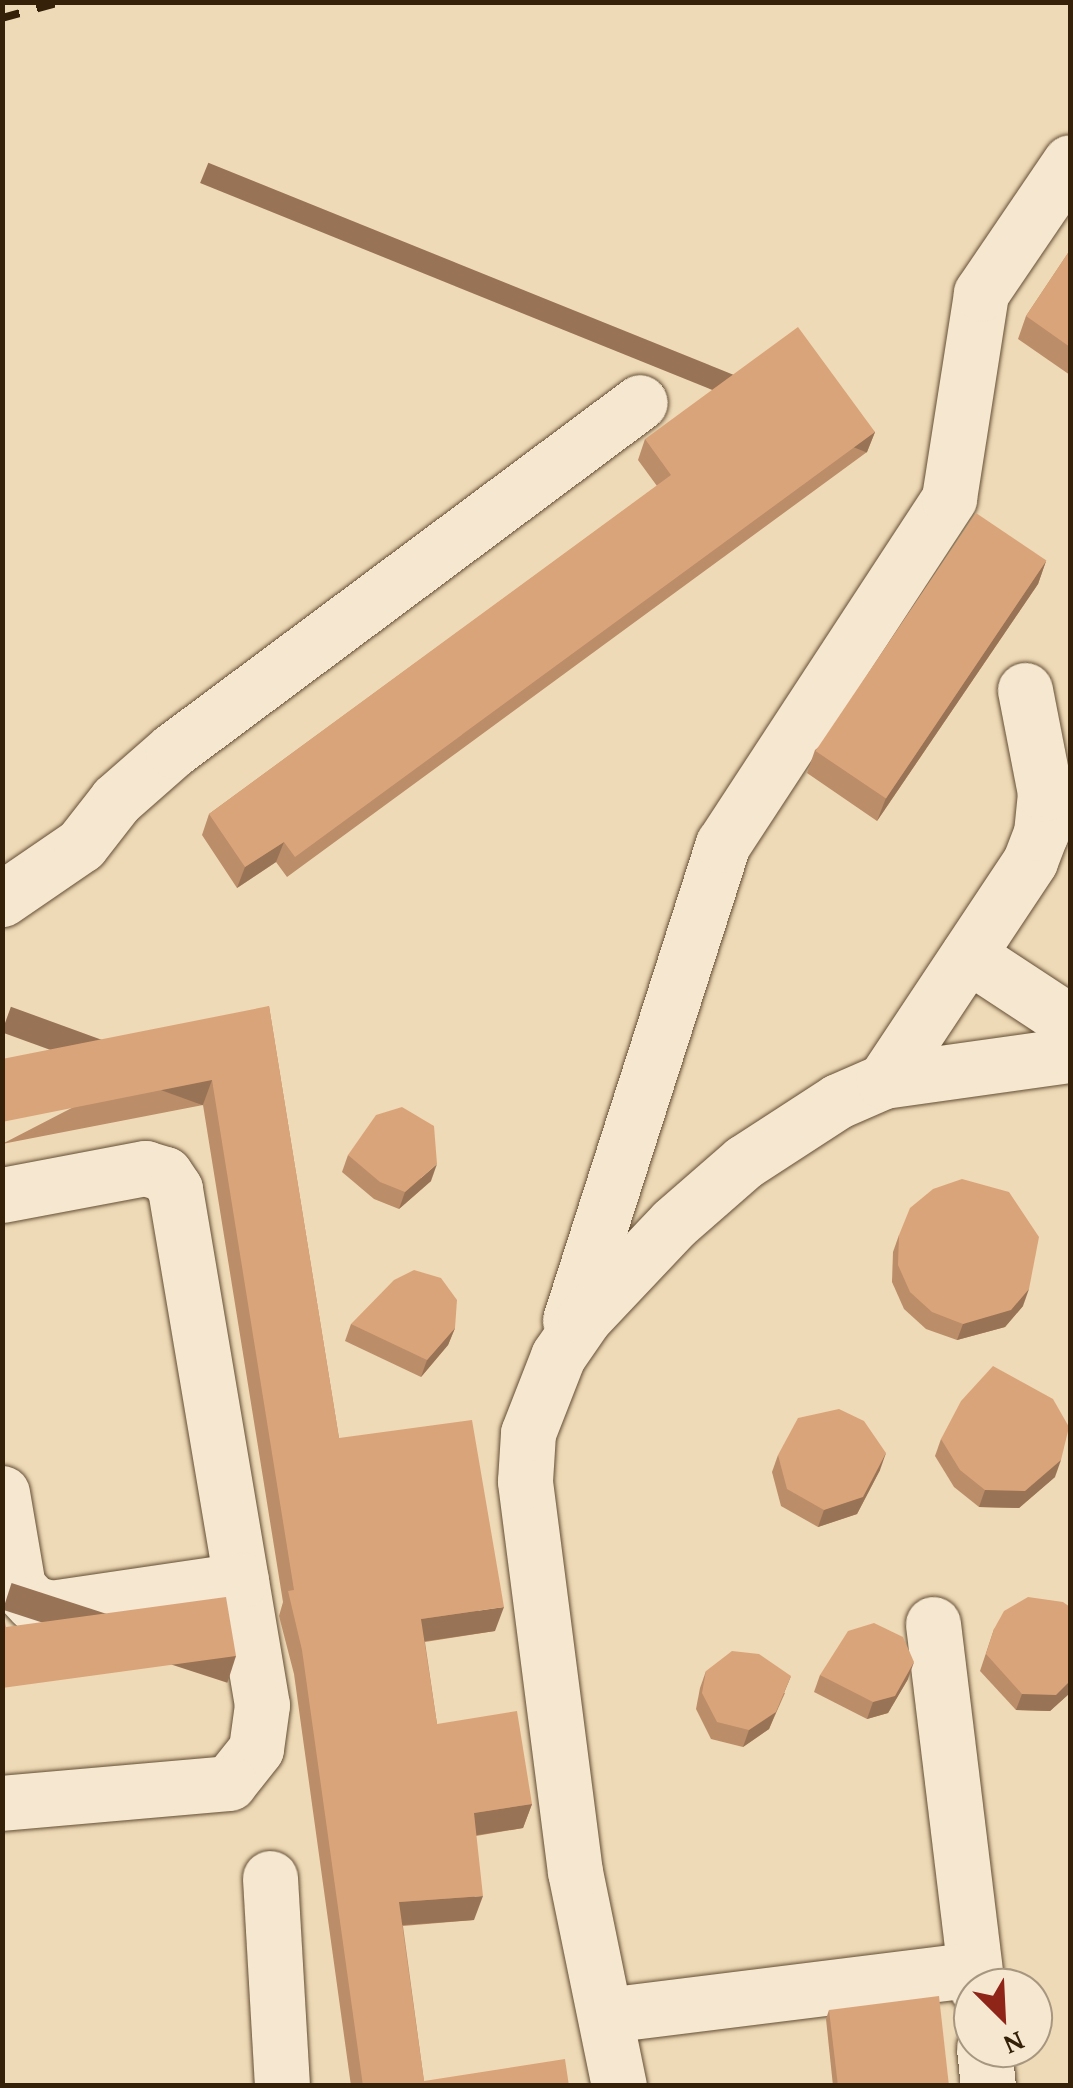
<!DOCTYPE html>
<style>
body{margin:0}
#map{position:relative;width:1073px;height:2088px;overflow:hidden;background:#efdab7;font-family:"Gentium Book Plus",serif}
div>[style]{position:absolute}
.roads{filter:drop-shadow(0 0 2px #644e34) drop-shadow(0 0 2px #644e34)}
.minor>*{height:55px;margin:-27.5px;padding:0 27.5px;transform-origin:27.5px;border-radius:27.5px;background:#f5e7d0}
.rail>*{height:8px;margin-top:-4px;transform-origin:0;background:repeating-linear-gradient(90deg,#352009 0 18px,transparent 0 36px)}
.wall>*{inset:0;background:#bb8d69}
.shaded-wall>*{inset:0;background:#997355;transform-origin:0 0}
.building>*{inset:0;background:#daa47a;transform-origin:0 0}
span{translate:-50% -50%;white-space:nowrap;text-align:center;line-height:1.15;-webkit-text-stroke:9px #f5e7d0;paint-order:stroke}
.frame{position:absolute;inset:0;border:5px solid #352009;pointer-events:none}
.north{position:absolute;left:953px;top:1968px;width:100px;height:100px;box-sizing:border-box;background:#f5e7d0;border:2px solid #a89780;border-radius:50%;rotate:156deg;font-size:28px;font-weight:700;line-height:40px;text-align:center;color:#352009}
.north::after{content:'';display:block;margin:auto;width:35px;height:45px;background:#8f2418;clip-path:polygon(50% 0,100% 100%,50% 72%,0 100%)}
</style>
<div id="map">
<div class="roads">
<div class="minor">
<i style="left:2px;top:899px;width:96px;rotate:-34.4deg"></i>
<i style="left:81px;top:845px;width:57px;rotate:-52.1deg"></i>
<i style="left:116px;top:800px;width:76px;rotate:-41.3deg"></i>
<i style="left:173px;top:750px;width:582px;rotate:-36.69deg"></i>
<i style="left:968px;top:955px;width:122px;rotate:33.3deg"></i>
<i style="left:884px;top:1081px;width:264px;rotate:-56.4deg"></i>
<i style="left:1030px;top:861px;width:30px;rotate:-69deg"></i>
<i style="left:1041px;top:833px;width:40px;rotate:-84.3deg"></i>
<i style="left:1045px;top:793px;width:105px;rotate:-101deg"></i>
<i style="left:2px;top:1195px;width:146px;rotate:-10.7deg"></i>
<i style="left:145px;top:1168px;width:21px;rotate:17deg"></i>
<i style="left:165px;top:1174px;width:18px;rotate:56deg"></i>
<i style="left:175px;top:1189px;width:523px;rotate:80.43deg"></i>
<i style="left:262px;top:1705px;width:44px;rotate:97.8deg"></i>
<i style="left:256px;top:1749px;width:43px;rotate:128.5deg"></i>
<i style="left:229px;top:1783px;width:228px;rotate:175deg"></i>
<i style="left:570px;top:1320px;width:500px;rotate:-72.2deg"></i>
<i style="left:723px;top:844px;width:413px;rotate:-56.8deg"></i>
<i style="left:949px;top:498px;width:207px;rotate:-81.1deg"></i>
<i style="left:981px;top:293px;width:158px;rotate:-55.8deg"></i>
<i style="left:2px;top:1493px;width:95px;rotate:80.3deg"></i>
<i style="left:18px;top:1587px;width:22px;rotate:47deg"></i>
<i style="left:33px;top:1603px;width:19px;rotate:16deg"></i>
<i style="left:51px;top:1608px;width:192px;rotate:-8.4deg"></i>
<i style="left:933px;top:1624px;width:367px;rotate:83.1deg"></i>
<i style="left:270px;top:1878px;width:208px;rotate:86.7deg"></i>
<i style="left:607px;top:2015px;width:370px;rotate:-7.1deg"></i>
<i style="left:984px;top:2048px;width:38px;rotate:84deg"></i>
<i style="left:619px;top:2086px;width:218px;rotate:-101.6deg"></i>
<i style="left:575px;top:1872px;width:394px;rotate:-97.3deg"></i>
<i style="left:525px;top:1481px;width:48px;rotate:-86.4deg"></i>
<i style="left:528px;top:1433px;width:83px;rotate:-68.7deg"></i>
<i style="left:558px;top:1356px;width:47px;rotate:-55.3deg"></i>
<i style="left:585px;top:1317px;width:129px;rotate:-46.6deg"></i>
<i style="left:674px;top:1223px;width:93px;rotate:-41.1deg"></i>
<i style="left:744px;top:1162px;width:112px;rotate:-33deg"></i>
<i style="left:838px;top:1101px;width:50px;rotate:-23.5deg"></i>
<i style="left:884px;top:1081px;width:188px;rotate:-8deg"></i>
</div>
</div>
<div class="rail">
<i style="left:2px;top:18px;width:60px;rotate:-15.4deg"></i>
</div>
<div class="wall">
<i style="clip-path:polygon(1070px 250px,1070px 375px,1018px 339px,1026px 316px)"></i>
<i style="clip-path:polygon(875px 432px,867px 452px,287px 877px,276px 862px,237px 888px,202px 835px,209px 814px,657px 486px,638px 460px,645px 439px)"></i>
<i style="clip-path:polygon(1046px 561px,1038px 584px,877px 821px,807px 773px,815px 750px)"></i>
<i style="clip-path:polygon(269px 1006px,339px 1438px,495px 1631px,425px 1642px,437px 1724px,532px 1804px,523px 1828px,476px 1836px,474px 1920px,403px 1926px,424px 2081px,569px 2086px,351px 2086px,294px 1674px,279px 1616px,283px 1602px,203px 1105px,2px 1144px)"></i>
<i style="clip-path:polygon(348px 1155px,431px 1181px,399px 1209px,374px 1199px,342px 1172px)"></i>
<i style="clip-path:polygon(899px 1235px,1023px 1306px,1005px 1327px,957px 1340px,926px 1329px,904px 1309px,892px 1282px,893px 1252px)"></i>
<i style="clip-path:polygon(351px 1324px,455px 1328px,448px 1345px,421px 1377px,345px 1341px)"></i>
<i style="clip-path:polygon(941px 1439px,1055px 1477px,1019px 1508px,979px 1507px,954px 1487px,935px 1456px)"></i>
<i style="clip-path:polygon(778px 1455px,880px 1470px,857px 1514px,818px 1527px,781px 1506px,772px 1472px)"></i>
<i style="clip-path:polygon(1070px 1607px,1070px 1693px,1050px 1711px,1016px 1710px,980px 1671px,994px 1629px)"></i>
<i style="clip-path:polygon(706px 1671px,785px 1693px,769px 1729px,743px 1747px,711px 1739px,696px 1709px,700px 1688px)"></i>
<i style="clip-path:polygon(820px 1675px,908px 1679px,888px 1713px,867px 1719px,814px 1692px)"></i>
<i style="clip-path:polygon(829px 2010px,949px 2086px,833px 2086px,826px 2019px)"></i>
</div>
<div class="shaded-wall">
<i style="left:875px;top:432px;width:22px;height:719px;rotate:112deg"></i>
<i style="clip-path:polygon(1046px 561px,1038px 584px,877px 821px,886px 798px)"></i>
<i style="clip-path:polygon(284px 842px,276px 862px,237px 888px,245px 867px)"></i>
<i style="left:212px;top:1080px;width:27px;height:214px;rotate:110deg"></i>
<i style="clip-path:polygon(437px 1164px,431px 1181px,399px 1209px,405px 1192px)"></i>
<i style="clip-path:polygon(1029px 1289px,1023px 1306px,1005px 1327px,957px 1340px,963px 1324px)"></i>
<i style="clip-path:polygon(455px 1328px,448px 1345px,421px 1377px,427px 1360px)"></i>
<i style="clip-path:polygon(886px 1453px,880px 1470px,857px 1514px,818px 1527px,824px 1510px)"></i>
<i style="clip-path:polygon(1061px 1460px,1055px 1477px,1019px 1508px,979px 1507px,985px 1490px)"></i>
<i style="clip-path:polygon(504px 1607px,495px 1631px,413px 1643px,421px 1619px)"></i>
<i style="left:236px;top:1656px;width:28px;height:236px;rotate:108deg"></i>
<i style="clip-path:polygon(914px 1662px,908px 1679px,888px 1713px,867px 1719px,873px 1702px)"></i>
<i style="clip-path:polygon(791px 1676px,769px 1729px,743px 1747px,749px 1730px)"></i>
<i style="clip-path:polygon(1070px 1681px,1070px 1693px,1050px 1711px,1016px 1710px,1022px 1694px)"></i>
<i style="clip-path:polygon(532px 1804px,523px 1828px,465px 1837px,474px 1813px)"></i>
<i style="clip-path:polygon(483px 1896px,474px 1920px,390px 1926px,399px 1902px)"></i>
</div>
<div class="building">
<i style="clip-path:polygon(1070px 250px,1070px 347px,1026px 316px)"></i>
<i style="clip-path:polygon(798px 327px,875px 432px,295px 857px,284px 842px,245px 867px,209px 814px,671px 475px,645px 439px)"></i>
<i style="left:976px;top:513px;width:85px;height:287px;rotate:34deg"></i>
<i style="clip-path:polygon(269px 1006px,339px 1438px,472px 1420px,504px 1607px,421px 1619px,437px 1724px,517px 1711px,532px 1804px,474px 1813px,483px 1896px,399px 1902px,424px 2081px,565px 2059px,569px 2086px,363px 2086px,302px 1650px,288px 1591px,294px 1590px,212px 1080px,2px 1122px,2px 1059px)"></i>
<i style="clip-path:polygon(402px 1107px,434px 1126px,437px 1164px,405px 1192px,380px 1182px,348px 1155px,376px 1115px)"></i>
<i style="clip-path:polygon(962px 1179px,1009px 1192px,1039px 1237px,1029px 1289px,1011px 1310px,963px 1324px,932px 1312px,910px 1292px,898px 1265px,899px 1235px,910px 1208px,933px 1189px)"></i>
<i style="clip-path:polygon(414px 1270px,441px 1278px,457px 1300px,455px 1328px,427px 1360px,351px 1324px,394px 1280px)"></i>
<i style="clip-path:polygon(993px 1366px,1053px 1399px,1069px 1427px,1061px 1460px,1025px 1491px,985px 1490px,960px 1470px,941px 1439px,961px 1401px)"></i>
<i style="clip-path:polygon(839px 1409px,864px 1421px,886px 1453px,863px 1497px,824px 1510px,787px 1489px,778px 1455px,798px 1418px)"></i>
<i style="clip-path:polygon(226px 1597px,236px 1656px,2px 1688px,2px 1605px,6px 1627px)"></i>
<i style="clip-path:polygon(1028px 1597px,1063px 1602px,1070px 1607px,1070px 1681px,1056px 1695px,1022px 1694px,986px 1654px,994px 1629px,1004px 1611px)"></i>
<i style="clip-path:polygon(874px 1623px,903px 1637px,914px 1662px,895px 1696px,873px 1702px,820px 1675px,848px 1631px)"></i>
<i style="clip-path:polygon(732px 1651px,759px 1654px,791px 1676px,776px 1712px,749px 1730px,717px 1722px,702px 1693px,706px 1671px)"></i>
<i style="clip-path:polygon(939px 1996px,949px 2086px,838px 2086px,829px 2010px)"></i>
</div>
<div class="frame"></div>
<div class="north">N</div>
</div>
